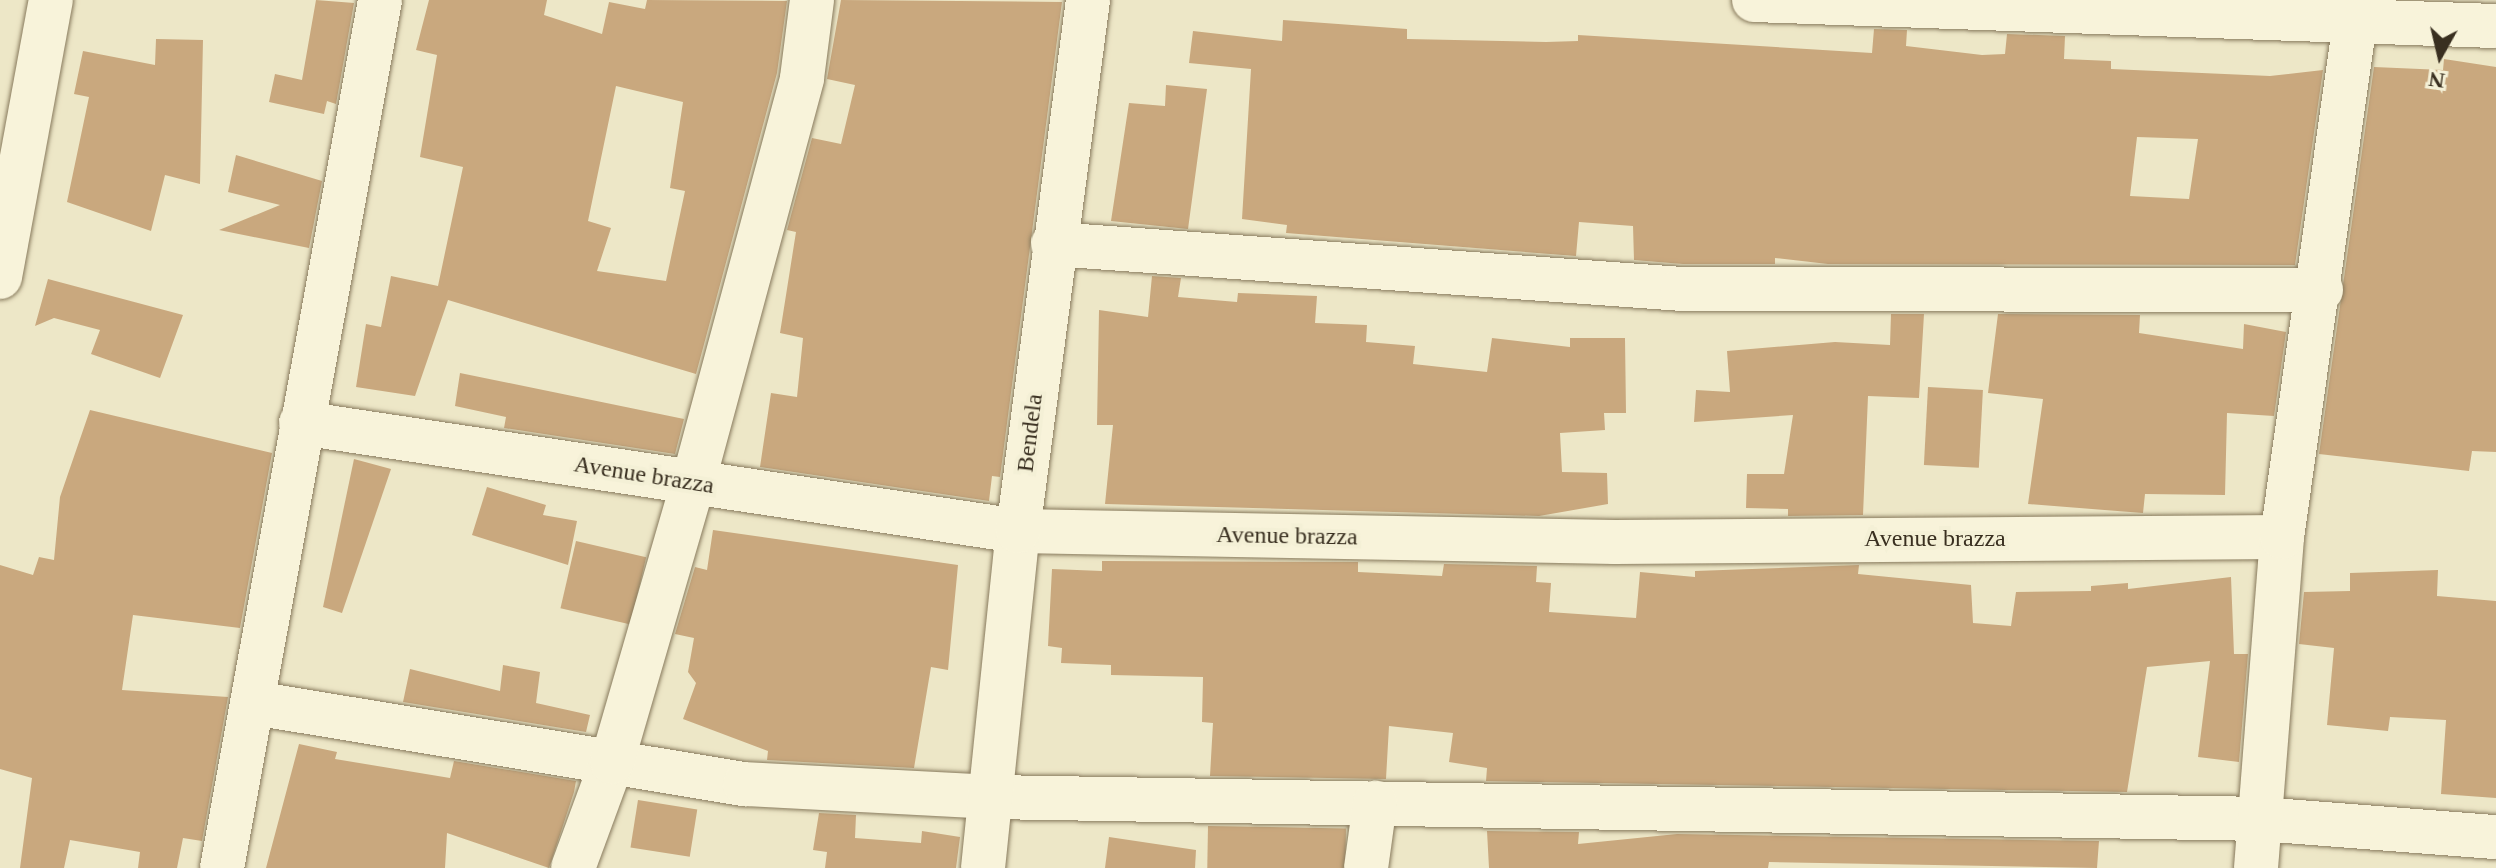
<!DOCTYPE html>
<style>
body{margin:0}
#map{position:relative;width:2496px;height:868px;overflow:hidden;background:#ede7c7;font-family:Georgia,serif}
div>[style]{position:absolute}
.building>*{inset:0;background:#c9a87e;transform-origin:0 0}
.roads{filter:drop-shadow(0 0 2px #887a5d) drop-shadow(0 0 2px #887a5d)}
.minor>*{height:44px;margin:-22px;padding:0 22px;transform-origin:22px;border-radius:22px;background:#f8f3da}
span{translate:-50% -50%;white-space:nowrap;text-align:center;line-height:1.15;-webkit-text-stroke:8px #f4f0d6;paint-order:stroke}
.street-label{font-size:24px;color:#392f20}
.north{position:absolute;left:2400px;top:16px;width:80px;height:80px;-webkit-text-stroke:6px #f4f0d6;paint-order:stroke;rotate:188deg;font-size:22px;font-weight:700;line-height:32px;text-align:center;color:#392f20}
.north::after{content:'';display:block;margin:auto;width:28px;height:36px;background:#392f20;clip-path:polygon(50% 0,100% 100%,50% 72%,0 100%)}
</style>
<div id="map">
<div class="building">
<i style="clip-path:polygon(316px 0,354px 3px,336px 104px,327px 101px,324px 114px,269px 102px,275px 74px,302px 80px)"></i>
<i style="clip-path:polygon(evenodd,429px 0,547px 0,544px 15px,602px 34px,609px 2px,645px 9px,647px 0,787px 1px,777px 73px,696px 374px,448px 300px,415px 396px,356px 387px,366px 324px,381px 327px,391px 276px,438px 286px,463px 167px,420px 157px,437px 55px,416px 50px,429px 0,616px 86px,683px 102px,670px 188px,685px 191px,666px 281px,597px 271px,611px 228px,588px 221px,616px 86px)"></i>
<i style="clip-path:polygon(841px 0,1062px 2px,1000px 477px,992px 476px,989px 501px,760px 467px,771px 393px,797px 397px,803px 338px,780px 333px,796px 232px,787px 230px,812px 138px,841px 144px,855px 85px,827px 79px)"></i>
<i style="clip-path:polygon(evenodd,1283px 20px,1407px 29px,1407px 39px,1546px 42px,1578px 41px,1578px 35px,1872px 53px,1874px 29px,1907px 30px,1906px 46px,1982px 55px,2005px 54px,2007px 34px,2065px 36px,2064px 59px,2111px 61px,2111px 69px,2270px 76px,2323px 70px,2295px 265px,1828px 264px,1775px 258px,1775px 264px,1683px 264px,1634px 260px,1633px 226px,1579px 222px,1576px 256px,1286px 233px,1287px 225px,1242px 219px,1251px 69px,1189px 63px,1193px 31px,1282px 41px,1283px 20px,2137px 137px,2198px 139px,2189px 199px,2130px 196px,2137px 137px)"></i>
<i style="clip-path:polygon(156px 39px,203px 40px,200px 184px,165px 175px,151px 231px,67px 202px,89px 97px,74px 94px,83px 51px,155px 65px)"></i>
<i style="clip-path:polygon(2444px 59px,2496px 67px,2496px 452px,2472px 451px,2469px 471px,2319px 454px,2374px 67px,2443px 70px)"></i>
<i style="clip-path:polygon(1166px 85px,1207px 89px,1188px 229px,1111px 221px,1129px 103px,1165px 106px)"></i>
<i style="clip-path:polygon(236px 155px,322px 181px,309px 248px,219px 230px,280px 205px,228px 192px)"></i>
<i style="clip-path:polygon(1152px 276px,1181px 278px,1178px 297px,1237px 302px,1238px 293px,1317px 296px,1315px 323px,1367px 325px,1366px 342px,1415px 346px,1413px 364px,1487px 372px,1492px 338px,1570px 347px,1570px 338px,1625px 338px,1626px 413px,1604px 413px,1605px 430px,1560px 433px,1562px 472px,1607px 473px,1608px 504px,1539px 516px,1105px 504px,1113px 425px,1097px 425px,1099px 310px,1148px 317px)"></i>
<i style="clip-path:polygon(48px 279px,183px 315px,160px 378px,91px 354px,100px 330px,54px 318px,35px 326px)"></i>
<i style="clip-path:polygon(1891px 314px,1924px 314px,1919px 398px,1868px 396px,1863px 515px,1788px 516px,1788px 509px,1746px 508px,1747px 474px,1784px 474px,1793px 415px,1694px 422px,1696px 390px,1730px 392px,1727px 351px,1835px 342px,1890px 345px)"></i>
<i style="clip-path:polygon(1998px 314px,2140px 315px,2139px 333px,2243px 349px,2244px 324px,2286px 332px,2274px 416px,2227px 413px,2225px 495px,2145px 494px,2143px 513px,2028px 504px,2043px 399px,1988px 393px)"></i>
<i style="clip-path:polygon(460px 373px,684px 419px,675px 454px,504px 428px,506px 417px,455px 406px)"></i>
<i style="left:1928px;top:387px;width:55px;height:78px;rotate:3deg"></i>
<i style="clip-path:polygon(90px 410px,272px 453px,240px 628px,133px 615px,122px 690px,228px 697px,202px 841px,183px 838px,177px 868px,138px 868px,140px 852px,70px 840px,64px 868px,20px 868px,32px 778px,0 769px,0 565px,33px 575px,39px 557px,54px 560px,60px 497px)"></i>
<i style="clip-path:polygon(354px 459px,391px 469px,342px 613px,323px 607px)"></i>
<i style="clip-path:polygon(487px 487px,546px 505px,543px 515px,577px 521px,568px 565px,472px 535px)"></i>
<i style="clip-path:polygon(713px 530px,958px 565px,948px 670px,931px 667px,914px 768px,767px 760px,768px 751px,683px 719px,696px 683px,688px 672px,694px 638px,675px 634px,695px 567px,707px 570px)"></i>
<i style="left:576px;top:541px;width:72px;height:69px;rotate:13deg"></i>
<i style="clip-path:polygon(1102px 561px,1358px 562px,1358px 572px,1442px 576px,1444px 564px,1537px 566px,1536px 582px,1551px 583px,1549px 612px,1636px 618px,1640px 572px,1695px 577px,1695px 571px,1859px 565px,1858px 574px,1971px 585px,1973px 623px,2011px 626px,2016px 592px,2091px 591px,2091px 586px,2128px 583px,2128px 589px,2231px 577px,2234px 654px,2248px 654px,2239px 762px,2198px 757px,2210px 661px,2147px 667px,2127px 792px,1486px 781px,1487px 768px,1449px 762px,1453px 733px,1389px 726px,1386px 779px,1210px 776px,1213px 723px,1202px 722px,1203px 677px,1111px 675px,1111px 665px,1061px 663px,1062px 648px,1048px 646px,1052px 569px,1102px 571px)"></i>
<i style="clip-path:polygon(2438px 570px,2437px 596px,2496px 601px,2496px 798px,2441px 794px,2446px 720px,2390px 717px,2388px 731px,2327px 725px,2334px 648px,2299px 644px,2304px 592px,2350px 591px,2350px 573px)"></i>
<i style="clip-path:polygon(503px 665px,540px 672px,536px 703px,590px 715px,586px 732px,403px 702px,410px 669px,500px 691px)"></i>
<i style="clip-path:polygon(299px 744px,337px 752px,335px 759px,450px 778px,454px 761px,576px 781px,574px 792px,549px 868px,447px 833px,445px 868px,266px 868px)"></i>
<i style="left:638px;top:800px;width:60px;height:48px;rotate:9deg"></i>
<i style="clip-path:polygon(819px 813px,856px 815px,855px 838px,921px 843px,922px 831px,960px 837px,956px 868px,825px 868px,827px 852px,813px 850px)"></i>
<i style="left:1208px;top:826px;width:138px;height:43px;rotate:1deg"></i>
<i style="clip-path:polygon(1487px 831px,1579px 832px,1578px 844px,1677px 834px,2099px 841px,2097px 868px,1769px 862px,1768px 868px,1489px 868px)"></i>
<i style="clip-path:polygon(1109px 837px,1196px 850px,1195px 868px,1105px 868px)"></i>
</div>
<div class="roads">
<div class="minor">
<i style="left:1754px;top:0;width:742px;rotate:2.01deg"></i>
<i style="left:1053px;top:244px;width:631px;rotate:4.09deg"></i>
<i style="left:1682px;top:289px;width:639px;rotate:0.09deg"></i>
<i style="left:0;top:277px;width:282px;rotate:-79.6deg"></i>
<i style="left:301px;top:423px;width:725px;rotate:8.57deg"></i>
<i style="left:1018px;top:531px;width:597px;rotate:1.06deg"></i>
<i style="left:1615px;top:542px;width:667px;rotate:-0.43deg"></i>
<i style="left:254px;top:703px;width:498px;rotate:9.4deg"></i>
<i style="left:745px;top:784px;width:246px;rotate:3deg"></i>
<i style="left:991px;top:797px;width:1269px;rotate:0.99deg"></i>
<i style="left:2260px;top:819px;width:237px;rotate:4.4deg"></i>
<i style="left:222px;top:868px;width:882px;rotate:-79.68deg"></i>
<i style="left:573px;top:868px;width:113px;rotate:-69.8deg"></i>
<i style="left:612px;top:762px;width:291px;rotate:-73.8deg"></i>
<i style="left:693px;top:483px;width:419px;rotate:-74.9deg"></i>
<i style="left:802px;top:78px;width:79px;rotate:-82.7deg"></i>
<i style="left:983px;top:868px;width:339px;rotate:-84.1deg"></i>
<i style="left:1018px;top:531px;width:536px;rotate:-82.49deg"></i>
<i style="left:1366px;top:868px;width:66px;rotate:-82.1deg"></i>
<i style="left:2256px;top:868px;width:332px;rotate:-85.5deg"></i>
<i style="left:2282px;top:537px;width:542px;rotate:-81.94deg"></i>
</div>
</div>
<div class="street-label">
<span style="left:1030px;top:433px;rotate:-83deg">Bendela</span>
<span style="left:644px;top:475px;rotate:9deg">Avenue brazza</span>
<span style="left:1287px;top:536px;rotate:1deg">Avenue brazza</span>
<span style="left:1935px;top:539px">Avenue brazza</span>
</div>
<div class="north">N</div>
</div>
